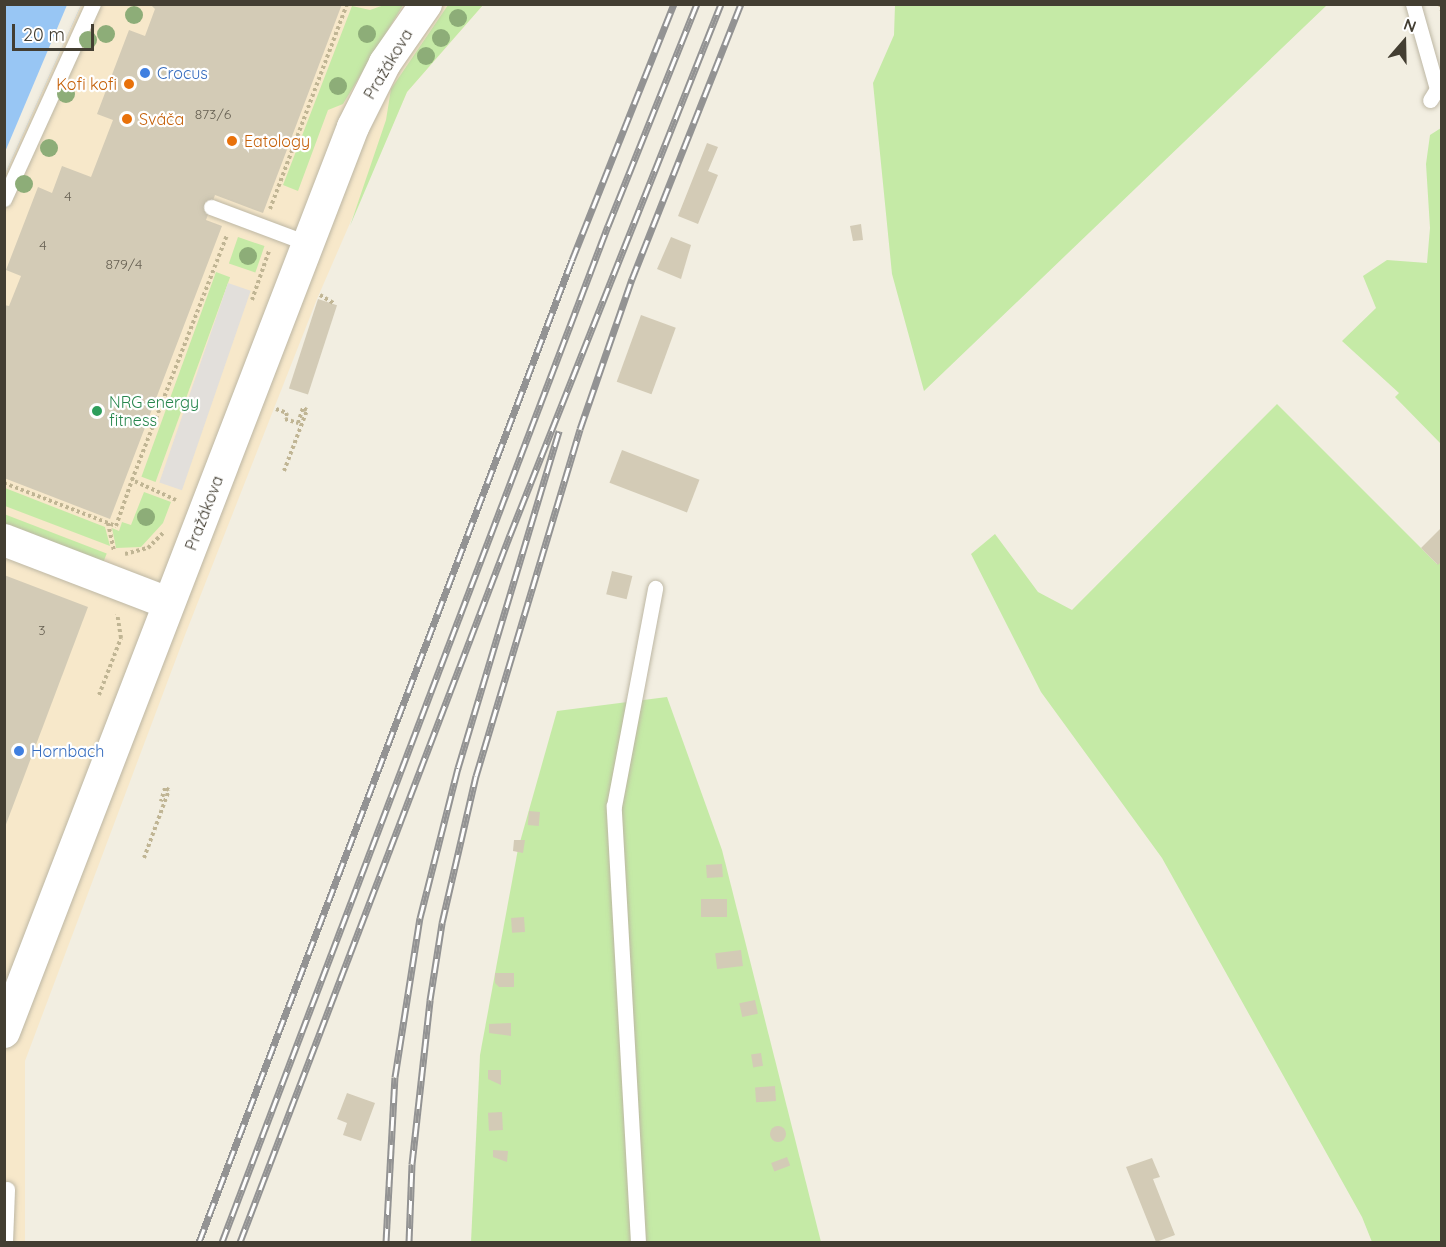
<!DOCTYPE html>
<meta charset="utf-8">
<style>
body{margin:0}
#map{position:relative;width:1446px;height:1247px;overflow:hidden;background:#f2eee1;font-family:Quicksand,sans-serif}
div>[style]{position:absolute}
.commercial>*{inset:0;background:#f7e8ca}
.green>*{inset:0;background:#c5eaa6;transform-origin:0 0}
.parking>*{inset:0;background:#e2dfdb;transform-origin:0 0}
.water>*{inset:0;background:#98c6f4}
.pier>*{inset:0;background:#f2eee1}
.building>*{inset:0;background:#d3cbb6;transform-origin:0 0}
.round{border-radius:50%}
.path>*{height:4px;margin-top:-2px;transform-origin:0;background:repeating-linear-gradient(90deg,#c0b594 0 3px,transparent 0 6px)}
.roads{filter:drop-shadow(0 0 2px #bdb7a4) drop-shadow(0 0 2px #bdb7a4)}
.lane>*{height:15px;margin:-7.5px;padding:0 7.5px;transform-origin:7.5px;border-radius:7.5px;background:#fff}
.street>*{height:32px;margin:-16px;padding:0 16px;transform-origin:16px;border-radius:16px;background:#fff}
.rail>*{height:7px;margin-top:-3.5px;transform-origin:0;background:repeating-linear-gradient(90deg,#fff 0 14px,#939393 0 28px);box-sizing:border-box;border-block:2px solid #939393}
.trees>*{width:18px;height:18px;margin:-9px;border-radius:50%;background:#8dad78}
.dots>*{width:16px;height:16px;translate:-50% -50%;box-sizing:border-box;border:3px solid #fff;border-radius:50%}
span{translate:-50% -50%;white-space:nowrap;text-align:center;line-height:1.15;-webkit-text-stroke:4.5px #fff;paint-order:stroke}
.number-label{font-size:14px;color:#676153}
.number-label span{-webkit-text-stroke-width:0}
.street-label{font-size:16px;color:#433e32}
.shop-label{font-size:16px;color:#366cbe}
.left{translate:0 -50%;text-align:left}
.food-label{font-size:16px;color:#c56008}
.right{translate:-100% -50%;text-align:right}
.leisure-label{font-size:16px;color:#27864d}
.frame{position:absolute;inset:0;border:6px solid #433e32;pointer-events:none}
.north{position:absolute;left:1374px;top:12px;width:60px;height:60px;-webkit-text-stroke:4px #fff;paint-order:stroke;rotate:20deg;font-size:16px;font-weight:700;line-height:24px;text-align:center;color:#433e32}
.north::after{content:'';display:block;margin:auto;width:21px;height:27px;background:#433e32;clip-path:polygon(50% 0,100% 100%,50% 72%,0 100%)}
.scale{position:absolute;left:12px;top:24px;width:82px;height:27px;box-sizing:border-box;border:3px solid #433e32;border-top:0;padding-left:8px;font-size:18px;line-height:21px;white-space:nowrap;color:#433e32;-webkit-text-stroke:4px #fff;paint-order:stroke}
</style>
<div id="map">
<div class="commercial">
<i style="clip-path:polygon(5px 5px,483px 5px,407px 92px,317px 299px,185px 635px,25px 1061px,25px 1242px,5px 1242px)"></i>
</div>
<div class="green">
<i style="clip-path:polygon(384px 5px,403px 5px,343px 104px,328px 110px,298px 191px,283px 185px,352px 6px,370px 10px)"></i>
<i style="clip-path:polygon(448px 5px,483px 5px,407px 92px,350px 226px,386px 120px,391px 89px)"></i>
<i style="clip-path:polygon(895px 5px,895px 4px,1327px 5px,924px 391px,892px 274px,873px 83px,894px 35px)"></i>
<i style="clip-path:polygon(1441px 128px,1441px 444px,1395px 397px,1399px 393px,1342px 341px,1376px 308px,1363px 276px,1387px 260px,1427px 263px,1430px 228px,1426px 164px,1430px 135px)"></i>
<i style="left:238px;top:237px;width:28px;height:28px;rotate:19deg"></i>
<i style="left:216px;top:272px;width:15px;height:218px;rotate:20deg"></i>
<i style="clip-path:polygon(1277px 404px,1437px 564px,1441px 561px,1441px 1242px,1372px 1242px,1362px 1217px,1162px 858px,1041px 692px,971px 554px,995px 534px,1038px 592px,1072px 610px)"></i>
<i style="clip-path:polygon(5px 488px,105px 527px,110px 546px,5px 506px)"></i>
<i style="clip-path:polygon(144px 492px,171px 502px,163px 523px,141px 547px,116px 548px,112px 528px,119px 531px,122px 522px,131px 525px)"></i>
<i style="left:4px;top:514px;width:110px;height:9px;rotate:21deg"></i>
<i style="clip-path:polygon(667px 697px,722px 850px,821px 1242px,471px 1242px,480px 1055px,518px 849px,557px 711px)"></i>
</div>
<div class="parking">
<i style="left:228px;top:283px;width:24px;height:211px;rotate:19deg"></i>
</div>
<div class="water">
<i style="clip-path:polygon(5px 5px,81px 5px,5px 174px)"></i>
</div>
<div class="pier">
<i style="clip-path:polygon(67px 5px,81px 5px,5px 174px,5px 152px)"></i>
</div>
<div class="building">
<i style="clip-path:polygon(150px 4px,342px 4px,263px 213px,215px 195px,206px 220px,222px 226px,110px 519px,4px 478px,4px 305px,9px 306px,21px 276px,6px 270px,38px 187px,52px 193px,62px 166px,91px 177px,113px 120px,97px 114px,129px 30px,145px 36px,155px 9px)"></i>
<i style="clip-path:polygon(707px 143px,718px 147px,708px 171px,718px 175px,698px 224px,678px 216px)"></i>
<i style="clip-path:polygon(861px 224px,863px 240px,853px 241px,850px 226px)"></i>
<i style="clip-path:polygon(671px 237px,691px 245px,681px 279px,657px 269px)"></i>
<i style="left:318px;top:299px;width:20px;height:94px;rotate:18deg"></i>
<i style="left:641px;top:315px;width:37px;height:71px;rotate:20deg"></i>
<i style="left:622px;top:450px;width:83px;height:35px;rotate:21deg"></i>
<i style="clip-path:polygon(1442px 527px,1442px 561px,1438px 565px,1421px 548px)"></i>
<i style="left:612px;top:571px;width:21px;height:24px;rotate:14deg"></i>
<i style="clip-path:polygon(4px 575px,88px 607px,5px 827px,4px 827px)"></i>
<i style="left:529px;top:811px;width:11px;height:14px;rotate:5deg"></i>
<i style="clip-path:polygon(514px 840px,525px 840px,523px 853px,513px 851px)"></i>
<i style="left:722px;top:864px;width:13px;height:16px;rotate:86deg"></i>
<i style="left:727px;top:899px;width:18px;height:26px;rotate:90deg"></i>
<i style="left:524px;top:917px;width:15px;height:13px;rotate:86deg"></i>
<i style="left:741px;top:950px;width:16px;height:26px;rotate:83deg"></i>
<i style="clip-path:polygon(495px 973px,514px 973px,514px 987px,499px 987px,495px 983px)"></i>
<i style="left:755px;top:1000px;width:14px;height:16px;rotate:78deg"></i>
<i style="clip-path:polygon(511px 1023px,511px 1036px,489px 1033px,489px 1024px)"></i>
<i style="left:761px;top:1053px;width:13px;height:10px;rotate:81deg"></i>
<i style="clip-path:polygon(488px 1070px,501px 1070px,501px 1085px,488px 1079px)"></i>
<i style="left:775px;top:1086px;width:15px;height:20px;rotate:86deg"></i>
<i style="clip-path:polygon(347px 1093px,375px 1103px,361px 1141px,343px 1135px,347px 1123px,337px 1119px)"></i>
<i style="left:502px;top:1112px;width:18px;height:14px;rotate:87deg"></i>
<i class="round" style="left:770px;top:1126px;width:16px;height:16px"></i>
<i style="clip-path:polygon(493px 1150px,508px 1151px,507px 1162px,493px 1157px)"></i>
<i style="left:787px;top:1157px;width:9px;height:17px;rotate:69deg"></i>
<i style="clip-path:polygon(1152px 1158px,1160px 1177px,1153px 1179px,1175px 1235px,1156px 1242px,1126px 1167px)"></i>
</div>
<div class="path">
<i style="left:359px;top:4px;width:18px"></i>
<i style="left:1440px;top:4px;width:7px;rotate:74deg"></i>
<i style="left:270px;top:209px;width:219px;rotate:-69.4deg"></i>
<i style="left:320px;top:295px;width:17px;rotate:31deg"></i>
<i style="left:252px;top:300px;width:52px;rotate:-70.9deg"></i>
<i style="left:276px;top:409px;width:12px;rotate:20deg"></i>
<i style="left:287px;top:413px;width:6px;rotate:108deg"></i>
<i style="left:285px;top:419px;width:14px;rotate:17deg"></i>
<i style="left:298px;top:423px;width:16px;rotate:-72deg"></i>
<i style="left:284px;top:471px;width:65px;rotate:-69.3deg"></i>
<i style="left:307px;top:410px;width:4px;rotate:-153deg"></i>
<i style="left:4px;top:483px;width:120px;rotate:21deg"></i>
<i style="left:116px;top:526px;width:49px;rotate:-70.8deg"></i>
<i style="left:176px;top:500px;width:48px;rotate:-155.6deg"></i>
<i style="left:132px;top:480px;width:263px;rotate:-68.8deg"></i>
<i style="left:108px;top:523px;width:29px;rotate:78deg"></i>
<i style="left:125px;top:554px;width:24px;rotate:-15deg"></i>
<i style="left:148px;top:548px;width:23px;rotate:-45deg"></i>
<i style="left:99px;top:695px;width:61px;rotate:-68.9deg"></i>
<i style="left:121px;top:638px;width:24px;rotate:-99deg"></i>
<i style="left:144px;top:858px;width:72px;rotate:-69.8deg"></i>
<i style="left:169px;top:790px;width:4px;rotate:-153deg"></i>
<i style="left:165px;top:788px;width:14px;rotate:107deg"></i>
</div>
<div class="roads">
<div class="lane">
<i style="left:1413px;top:4px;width:88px;rotate:74.2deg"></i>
<i style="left:1437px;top:89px;width:13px;rotate:122deg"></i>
<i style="left:4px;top:199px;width:214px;rotate:-65.5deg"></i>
<i style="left:211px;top:207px;width:103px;rotate:20.6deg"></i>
<i style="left:5px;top:1242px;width:53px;rotate:-87.8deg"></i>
<i style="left:638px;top:1242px;width:437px;rotate:-93.2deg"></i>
<i style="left:614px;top:806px;width:222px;rotate:-79.3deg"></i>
</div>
<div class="street">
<i style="left:4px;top:540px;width:176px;rotate:21deg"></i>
<i style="left:4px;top:1032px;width:970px;rotate:-68.91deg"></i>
<i style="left:353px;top:127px;width:72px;rotate:-63.4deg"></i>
<i style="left:385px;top:63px;width:72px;rotate:-55.2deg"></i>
</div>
</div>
<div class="rail">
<i style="left:199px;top:1242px;width:1050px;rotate:-69.2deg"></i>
<i style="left:572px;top:260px;width:276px;rotate:-68.3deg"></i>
<i style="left:222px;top:1242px;width:1087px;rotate:-69.2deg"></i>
<i style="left:608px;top:226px;width:239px;rotate:-68.2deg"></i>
<i style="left:240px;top:1242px;width:757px;rotate:-69.1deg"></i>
<i style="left:510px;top:535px;width:571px;rotate:-68.33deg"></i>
<i style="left:386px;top:1242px;width:165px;rotate:-86.9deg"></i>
<i style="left:395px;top:1077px;width:161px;rotate:-81.1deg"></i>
<i style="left:420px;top:918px;width:155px;rotate:-75.8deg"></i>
<i style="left:458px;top:768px;width:352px;rotate:-73.3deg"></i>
<i style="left:409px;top:1242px;width:78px;rotate:-87.8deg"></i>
<i style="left:412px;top:1164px;width:165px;rotate:-83.7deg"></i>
<i style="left:430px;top:1000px;width:78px;rotate:-81.1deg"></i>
<i style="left:442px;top:923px;width:151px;rotate:-77deg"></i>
<i style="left:476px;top:776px;width:362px;rotate:-73.3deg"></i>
<i style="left:580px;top:429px;width:159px;rotate:-70.9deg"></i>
<i style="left:632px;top:279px;width:296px;rotate:-68.4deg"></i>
</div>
<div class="trees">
<i style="left:134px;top:15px"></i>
<i style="left:458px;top:18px"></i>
<i style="left:106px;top:34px"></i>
<i style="left:367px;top:34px"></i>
<i style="left:441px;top:38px"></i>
<i style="left:88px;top:40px"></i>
<i style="left:426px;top:56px"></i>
<i style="left:338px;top:86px"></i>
<i style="left:66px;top:94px"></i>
<i style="left:49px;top:148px"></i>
<i style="left:24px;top:184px"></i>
<i style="left:248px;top:256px"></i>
<i style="left:146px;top:517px"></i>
</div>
<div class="dots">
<i style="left:145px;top:73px;background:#3f7fe0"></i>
<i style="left:129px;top:84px;background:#e8710a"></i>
<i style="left:127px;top:119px;background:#e8710a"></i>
<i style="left:232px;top:141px;background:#e8710a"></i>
<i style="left:97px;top:411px;background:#2e9e5b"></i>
<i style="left:19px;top:751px;background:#3f7fe0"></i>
</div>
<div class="number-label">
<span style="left:213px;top:114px">873/6</span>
<span style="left:68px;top:196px">4</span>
<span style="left:43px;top:245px">4</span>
<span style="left:124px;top:264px">879/4</span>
<span style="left:42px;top:630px">3</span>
</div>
<div class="street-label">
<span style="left:388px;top:64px;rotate:-59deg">Pražákova</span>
<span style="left:204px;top:513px;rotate:-69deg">Pražákova</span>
</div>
<div class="shop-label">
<span class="left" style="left:157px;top:73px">Crocus</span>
<span class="left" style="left:31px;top:751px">Hornbach</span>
</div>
<div class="food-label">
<span class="right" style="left:117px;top:84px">Kofi kofi</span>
<span class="left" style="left:139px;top:119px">Sváča</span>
<span class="left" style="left:244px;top:141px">Eatology</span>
</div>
<div class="leisure-label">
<span class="left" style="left:109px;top:411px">NRG energy<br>fitness</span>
</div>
<div class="frame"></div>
<div class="north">N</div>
<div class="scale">20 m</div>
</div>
